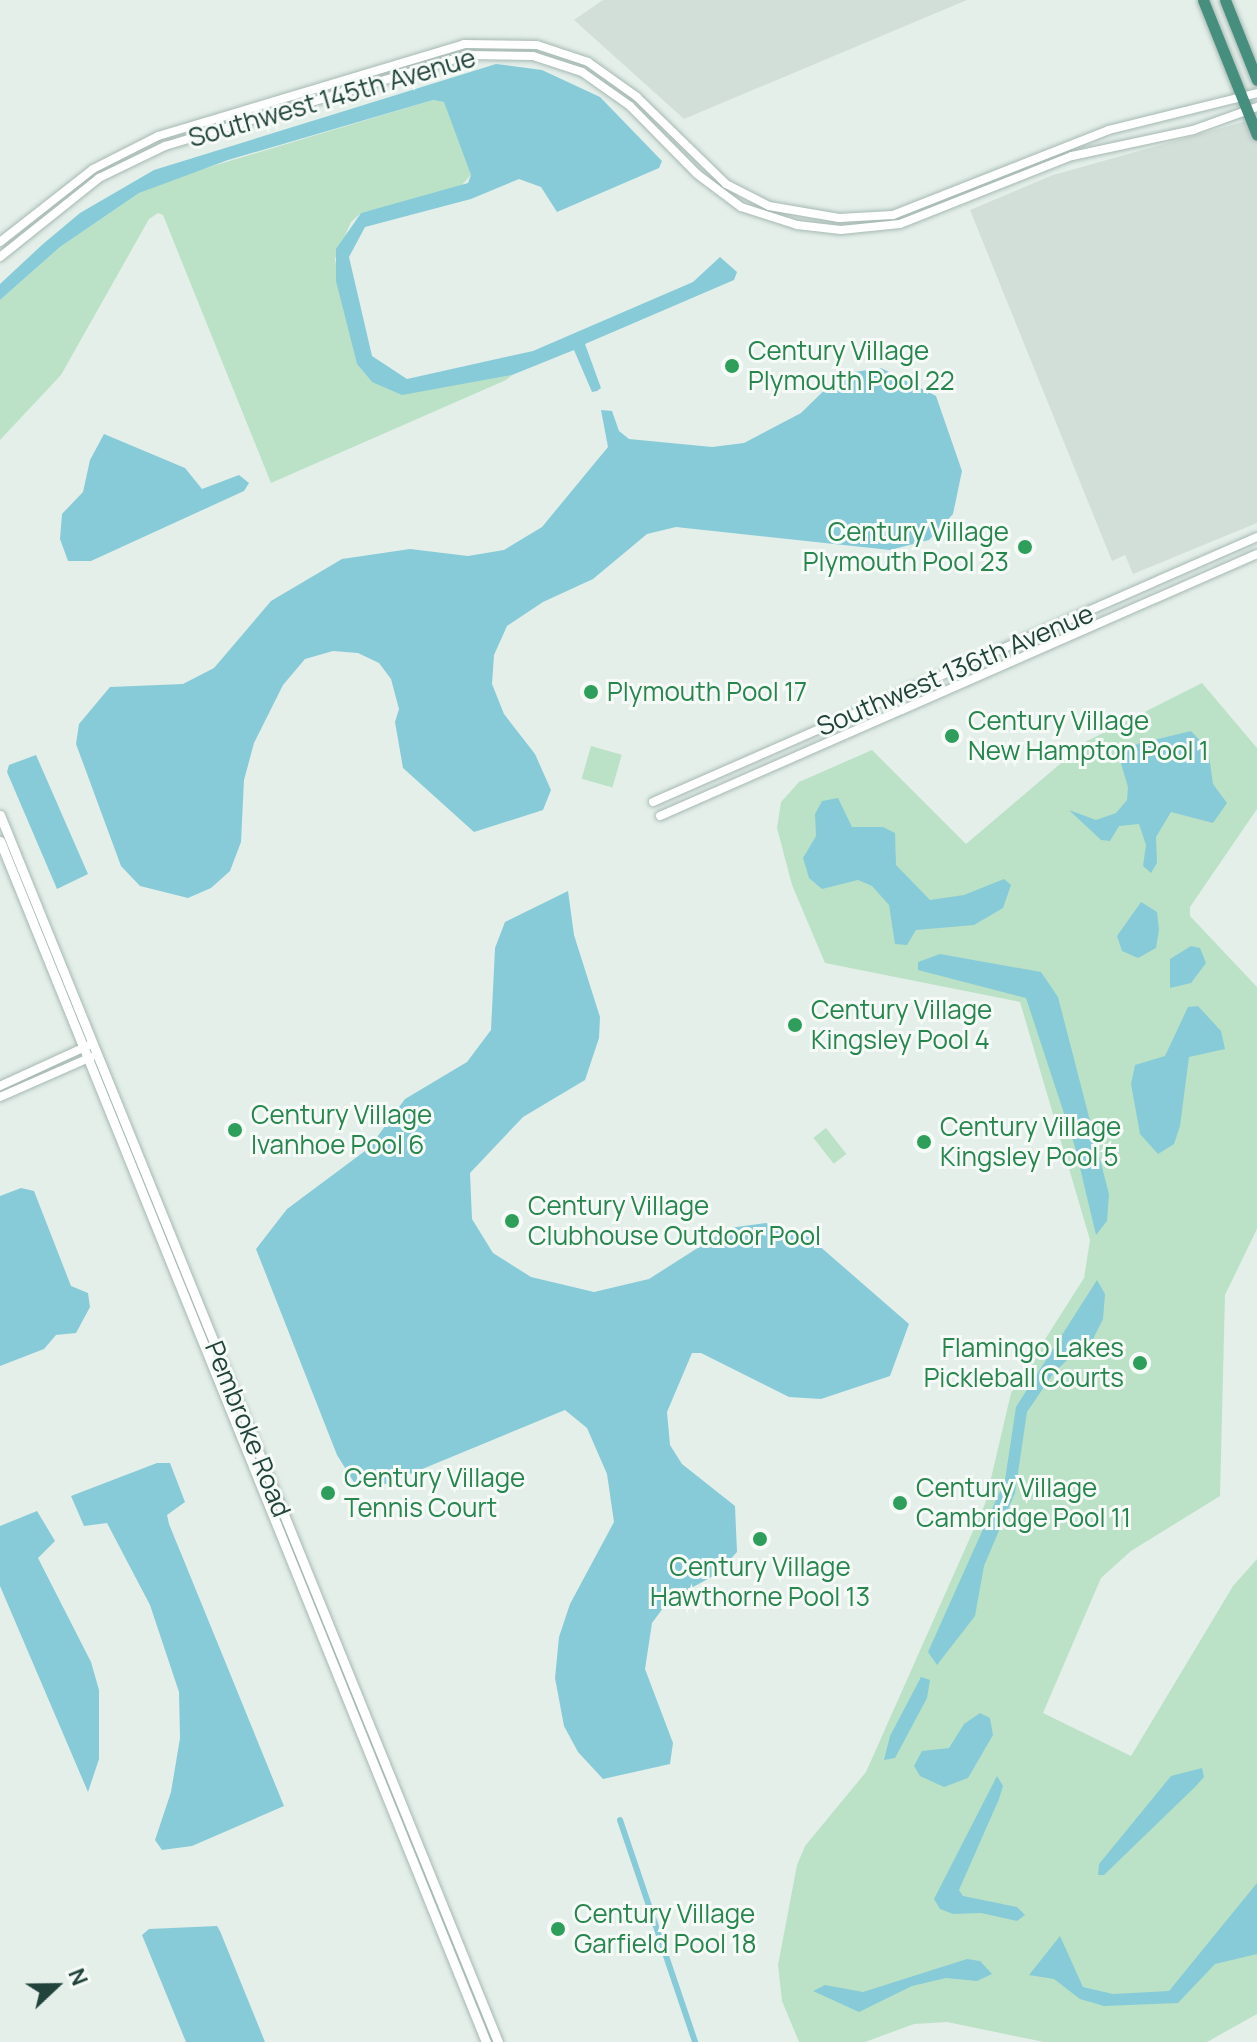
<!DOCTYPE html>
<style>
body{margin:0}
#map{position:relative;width:1257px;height:2042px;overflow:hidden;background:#e4efea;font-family:Manrope,sans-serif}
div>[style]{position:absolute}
.built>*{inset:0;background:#d2dfd9}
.green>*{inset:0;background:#bbe2c6;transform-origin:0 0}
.water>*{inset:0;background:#87cbd9}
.canal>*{height:6px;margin:-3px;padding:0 3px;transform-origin:3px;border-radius:3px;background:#87cbd9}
.roads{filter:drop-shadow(0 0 2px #a6b8b2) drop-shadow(0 0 2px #a6b8b2)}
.tertiary>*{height:8px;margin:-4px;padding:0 4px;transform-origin:4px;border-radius:4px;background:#fff}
.secondary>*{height:9px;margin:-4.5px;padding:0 4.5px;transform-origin:4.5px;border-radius:4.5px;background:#fff}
.trunk>*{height:11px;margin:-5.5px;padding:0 5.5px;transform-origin:5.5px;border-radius:5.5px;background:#468e7e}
.dots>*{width:22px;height:22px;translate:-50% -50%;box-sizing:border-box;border:4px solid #f6fbf8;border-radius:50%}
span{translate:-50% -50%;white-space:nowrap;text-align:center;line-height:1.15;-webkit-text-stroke:6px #f6fbf8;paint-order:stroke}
.street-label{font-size:26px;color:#21433b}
.leisure-label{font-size:26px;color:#27864d}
.left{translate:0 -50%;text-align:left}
.right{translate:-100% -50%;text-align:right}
.north{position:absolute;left:16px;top:1946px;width:80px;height:80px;-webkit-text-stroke:6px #f6fbf8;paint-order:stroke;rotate:68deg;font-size:22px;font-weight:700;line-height:32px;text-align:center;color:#21433b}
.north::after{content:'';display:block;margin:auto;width:28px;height:36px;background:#21433b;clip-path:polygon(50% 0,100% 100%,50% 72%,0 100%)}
</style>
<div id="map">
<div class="built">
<i style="clip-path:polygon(603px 0,967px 0,684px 119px,574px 20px)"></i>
<i style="clip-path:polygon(1257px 118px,1257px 523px,1133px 574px,1125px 555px,1112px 561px,970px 210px,1053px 175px)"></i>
</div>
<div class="green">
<i style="clip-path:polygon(433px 100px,445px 102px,454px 117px,471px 175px,459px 188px,361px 213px,351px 222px,335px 259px,357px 364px,372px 382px,512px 375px,506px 380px,271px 483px,163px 215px,158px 213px,149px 219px,61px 375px,0 440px,0 300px,60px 247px,139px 193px,183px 175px)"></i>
<i style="clip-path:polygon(1202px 683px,1257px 748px,1257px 809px,1190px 907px,1190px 916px,1257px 987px,1257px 1229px,1225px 1295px,1220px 1496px,1131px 1551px,1101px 1578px,1043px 1713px,1131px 1756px,1233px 1586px,1257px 1559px,1257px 2014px,1207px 2042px,1044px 2042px,947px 2022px,914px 2024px,865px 2042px,799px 2042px,782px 2001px,778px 1965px,797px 1865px,805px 1846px,866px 1772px,985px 1504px,1011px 1393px,1084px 1278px,1090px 1240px,1020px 1002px,825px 963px,792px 885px,777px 828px,781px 802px,799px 782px,872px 750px,966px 844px,1087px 741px)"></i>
<i style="left:591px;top:746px;width:32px;height:34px;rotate:16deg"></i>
<i style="left:826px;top:1128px;width:33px;height:16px;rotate:52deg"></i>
</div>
<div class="water">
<i style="clip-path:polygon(496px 64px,542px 70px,600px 97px,662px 161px,659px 168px,557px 212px,541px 187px,519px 179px,471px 199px,365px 227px,349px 257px,372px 356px,407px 379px,533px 351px,693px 282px,720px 257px,737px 272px,734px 280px,585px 344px,601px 388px,597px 391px,592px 392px,574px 350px,512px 375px,402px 395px,372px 382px,357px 364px,336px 281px,336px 249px,361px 213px,468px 183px,471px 175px,444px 102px,433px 100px,228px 160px,139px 193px,60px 247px,0 300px,0 284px,43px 244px,80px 213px,154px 170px)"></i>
<i style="clip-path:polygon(881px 368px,936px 396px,962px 471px,953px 514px,929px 540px,890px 550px,676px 527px,647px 534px,593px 579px,543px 602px,507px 626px,494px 655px,492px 684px,504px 714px,535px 754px,551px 790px,543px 810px,474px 832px,403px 768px,395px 722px,399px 709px,391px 679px,379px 663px,358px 653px,333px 651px,305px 659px,283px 685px,254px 743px,244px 780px,241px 842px,230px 871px,211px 888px,188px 898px,140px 886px,121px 866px,76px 744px,79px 724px,110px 687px,183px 684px,214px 668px,271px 601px,342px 559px,410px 549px,468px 556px,504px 550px,542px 527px,608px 447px,601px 410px,612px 411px,619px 431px,629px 439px,712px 447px,744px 443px,801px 413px,841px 374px)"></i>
<i style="clip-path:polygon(104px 434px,185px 468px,202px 489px,239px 475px,249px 483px,244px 491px,91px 561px,68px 561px,60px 539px,62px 514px,83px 492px,90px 460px)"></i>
<i style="clip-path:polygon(1191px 731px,1208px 749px,1213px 784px,1227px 803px,1213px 823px,1171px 812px,1156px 837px,1157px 863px,1151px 873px,1143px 866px,1146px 845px,1139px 824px,1119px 826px,1110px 841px,1101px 840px,1069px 810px,1096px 820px,1116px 813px,1127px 800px,1128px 787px,1119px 757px,1137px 744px)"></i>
<i style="clip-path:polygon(36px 755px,88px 874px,57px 889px,7px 772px,9px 765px)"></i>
<i style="clip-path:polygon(838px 798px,852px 827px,883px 827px,895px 833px,896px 865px,930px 900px,964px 895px,1004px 879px,1011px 885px,1003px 908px,974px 925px,916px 930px,907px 945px,895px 944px,889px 905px,872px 886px,858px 880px,822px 889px,809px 878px,803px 858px,816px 836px,815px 814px,822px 801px)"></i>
<i style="clip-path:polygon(568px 891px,574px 935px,600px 1017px,599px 1038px,585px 1080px,523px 1117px,470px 1173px,472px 1219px,493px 1253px,531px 1277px,594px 1292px,649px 1279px,729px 1228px,766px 1223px,809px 1237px,909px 1324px,890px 1376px,821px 1399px,789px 1397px,701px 1353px,692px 1353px,667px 1412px,670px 1445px,682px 1464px,735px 1506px,737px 1552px,717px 1574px,669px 1600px,652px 1623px,645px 1669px,673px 1743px,670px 1764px,603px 1779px,578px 1752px,564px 1726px,555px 1678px,559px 1637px,570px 1604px,614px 1522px,607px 1474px,587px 1428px,565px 1410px,386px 1484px,355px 1484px,337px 1455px,256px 1249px,287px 1209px,369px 1148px,405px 1099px,467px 1062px,491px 1030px,495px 948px,505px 922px)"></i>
<i style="clip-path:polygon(1141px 902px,1157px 912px,1159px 930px,1156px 948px,1138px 958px,1122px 951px,1117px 936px)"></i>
<i style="clip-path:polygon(1191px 946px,1200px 948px,1206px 963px,1191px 983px,1170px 988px,1170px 959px)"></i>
<i style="clip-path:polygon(940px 954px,1041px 972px,1058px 997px,1109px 1194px,1107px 1221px,1096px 1235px,1075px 1147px,1026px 998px,918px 970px,918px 962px)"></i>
<i style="clip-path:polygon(1198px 1006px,1221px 1031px,1225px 1049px,1189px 1057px,1180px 1126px,1174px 1144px,1158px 1154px,1140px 1134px,1131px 1084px,1135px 1065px,1165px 1056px,1188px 1007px)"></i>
<i style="clip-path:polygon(21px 1188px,34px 1191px,71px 1286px,88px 1293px,90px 1307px,76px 1333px,56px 1335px,44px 1349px,0 1366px,0 1196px)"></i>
<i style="clip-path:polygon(1097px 1280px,1105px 1294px,1103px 1319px,1090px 1345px,1076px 1351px,1053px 1374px,1027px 1412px,1015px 1493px,984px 1566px,975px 1616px,937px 1665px,928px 1652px,1005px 1480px,1016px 1407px)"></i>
<i style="clip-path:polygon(157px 1463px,170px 1463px,185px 1502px,167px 1515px,169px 1524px,284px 1806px,192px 1846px,162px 1850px,155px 1840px,171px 1792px,180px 1738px,179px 1692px,150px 1605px,107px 1523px,84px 1526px,71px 1496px)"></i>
<i style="clip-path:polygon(37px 1511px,55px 1541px,38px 1558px,91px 1662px,99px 1690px,99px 1759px,88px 1792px,0 1586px,0 1526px)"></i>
<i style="clip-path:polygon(921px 1677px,930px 1680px,927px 1698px,895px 1758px,884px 1760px,890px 1736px)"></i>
<i style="clip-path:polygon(980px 1713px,990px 1718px,993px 1735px,968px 1778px,944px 1787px,920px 1776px,914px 1766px,922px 1751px,949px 1748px,964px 1724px)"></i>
<i style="clip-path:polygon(1202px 1768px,1204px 1777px,1195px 1787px,1104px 1875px,1098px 1875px,1099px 1864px,1171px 1776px)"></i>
<i style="clip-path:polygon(997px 1776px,1003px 1786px,999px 1799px,959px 1890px,963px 1896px,1017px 1907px,1025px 1915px,1017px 1921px,981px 1913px,953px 1914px,940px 1909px,934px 1899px)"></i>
<i style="clip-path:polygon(1257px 1883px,1257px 1954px,1215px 1964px,1178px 2003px,1104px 2006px,1080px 1999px,1054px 1979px,1029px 1975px,1060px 1936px,1083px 1987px,1113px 1994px,1169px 1991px)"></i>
<i style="clip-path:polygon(217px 1926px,220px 1931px,265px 2042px,186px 2042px,142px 1935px,149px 1929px)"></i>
<i style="clip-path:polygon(967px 1959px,980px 1961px,992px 1974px,977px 1981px,946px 1978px,912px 1986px,859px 2012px,813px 1991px,825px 1985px,863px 1992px)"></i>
</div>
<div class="canal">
<i style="left:620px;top:1820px;width:234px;rotate:71.3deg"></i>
</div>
<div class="roads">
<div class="tertiary">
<i style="left:0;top:242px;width:118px;rotate:-38.1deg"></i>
<i style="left:93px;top:169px;width:73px;rotate:-26.9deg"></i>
<i style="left:158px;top:136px;width:320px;rotate:-16.7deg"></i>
<i style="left:464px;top:44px;width:73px;rotate:0.8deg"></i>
<i style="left:537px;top:45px;width:54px;rotate:18.4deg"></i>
<i style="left:588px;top:62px;width:60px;rotate:35.5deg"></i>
<i style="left:637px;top:97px;width:124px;rotate:44.3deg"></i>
<i style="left:726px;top:184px;width:48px;rotate:27.1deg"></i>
<i style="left:769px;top:206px;width:71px;rotate:9.7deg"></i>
<i style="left:839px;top:218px;width:54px;rotate:-3.2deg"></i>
<i style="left:893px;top:215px;width:232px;rotate:-21.5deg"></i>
<i style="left:1109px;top:130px;width:153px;rotate:-14deg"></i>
<i style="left:0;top:257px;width:127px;rotate:-38.6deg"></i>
<i style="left:99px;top:178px;width:73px;rotate:-25.9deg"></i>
<i style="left:165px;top:146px;width:316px;rotate:-16.7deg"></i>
<i style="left:468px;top:55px;width:65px;rotate:0.9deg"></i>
<i style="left:533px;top:56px;width:52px;rotate:18.1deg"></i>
<i style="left:582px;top:72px;width:59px;rotate:35.3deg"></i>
<i style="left:630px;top:106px;width:95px;rotate:45.4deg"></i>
<i style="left:697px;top:174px;width:55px;rotate:36.9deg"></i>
<i style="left:741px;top:207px;width:59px;rotate:17.8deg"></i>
<i style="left:797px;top:225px;width:44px;rotate:6.5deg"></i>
<i style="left:841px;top:230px;width:59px;rotate:-5.8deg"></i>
<i style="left:900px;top:224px;width:185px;rotate:-21.6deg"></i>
<i style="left:1072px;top:156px;width:124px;rotate:-12.1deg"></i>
<i style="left:1193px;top:130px;width:68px;rotate:-19.8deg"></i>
<i style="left:653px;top:802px;width:660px;rotate:-23.69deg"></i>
<i style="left:660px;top:816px;width:652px;rotate:-23.69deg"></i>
<i style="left:0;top:1086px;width:98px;rotate:-24.7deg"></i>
<i style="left:0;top:1097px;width:99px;rotate:-23.7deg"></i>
</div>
<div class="secondary">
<i style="left:0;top:815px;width:1324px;rotate:67.91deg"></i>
<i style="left:0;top:841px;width:1296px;rotate:67.97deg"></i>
</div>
<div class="trunk">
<i style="left:1203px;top:0;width:145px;rotate:68.2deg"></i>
<i style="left:1225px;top:0;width:86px;rotate:68.2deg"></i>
</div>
</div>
<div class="dots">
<i style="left:732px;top:366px;background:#2e9e5b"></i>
<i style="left:1025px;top:547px;background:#2e9e5b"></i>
<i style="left:591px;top:692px;background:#2e9e5b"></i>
<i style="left:952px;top:736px;background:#2e9e5b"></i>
<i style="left:795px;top:1025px;background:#2e9e5b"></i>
<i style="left:235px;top:1130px;background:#2e9e5b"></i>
<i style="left:924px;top:1142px;background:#2e9e5b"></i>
<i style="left:512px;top:1221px;background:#2e9e5b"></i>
<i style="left:1140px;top:1363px;background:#2e9e5b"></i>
<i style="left:328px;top:1493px;background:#2e9e5b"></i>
<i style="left:900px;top:1503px;background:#2e9e5b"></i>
<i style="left:760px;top:1539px;background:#2e9e5b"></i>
<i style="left:558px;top:1929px;background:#2e9e5b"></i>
</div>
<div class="street-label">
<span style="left:332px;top:98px;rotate:-16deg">Southwest 145th Avenue</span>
<span style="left:955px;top:670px;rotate:-23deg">Southwest 136th Avenue</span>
<span style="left:248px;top:1429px;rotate:68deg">Pembroke Road</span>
</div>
<div class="leisure-label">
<span class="left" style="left:748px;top:366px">Century Village<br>Plymouth Pool 22</span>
<span class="right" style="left:1009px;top:547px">Century Village<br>Plymouth Pool 23</span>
<span class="left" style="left:607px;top:692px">Plymouth Pool 17</span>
<span class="left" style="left:968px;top:736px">Century Village<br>New Hampton Pool 1</span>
<span class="left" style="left:811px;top:1025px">Century Village<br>Kingsley Pool 4</span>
<span class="left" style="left:251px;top:1130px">Century Village<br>Ivanhoe Pool 6</span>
<span class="left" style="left:940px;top:1142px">Century Village<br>Kingsley Pool 5</span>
<span class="left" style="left:528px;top:1221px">Century Village<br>Clubhouse Outdoor Pool</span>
<span class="right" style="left:1124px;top:1363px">Flamingo Lakes<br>Pickleball Courts</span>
<span class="left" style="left:344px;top:1493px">Century Village<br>Tennis Court</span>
<span class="left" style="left:916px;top:1503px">Century Village<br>Cambridge Pool 11</span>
<span style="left:760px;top:1582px">Century Village<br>Hawthorne Pool 13</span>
<span class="left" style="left:574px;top:1929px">Century Village<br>Garfield Pool 18</span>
</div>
<div class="north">N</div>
</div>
